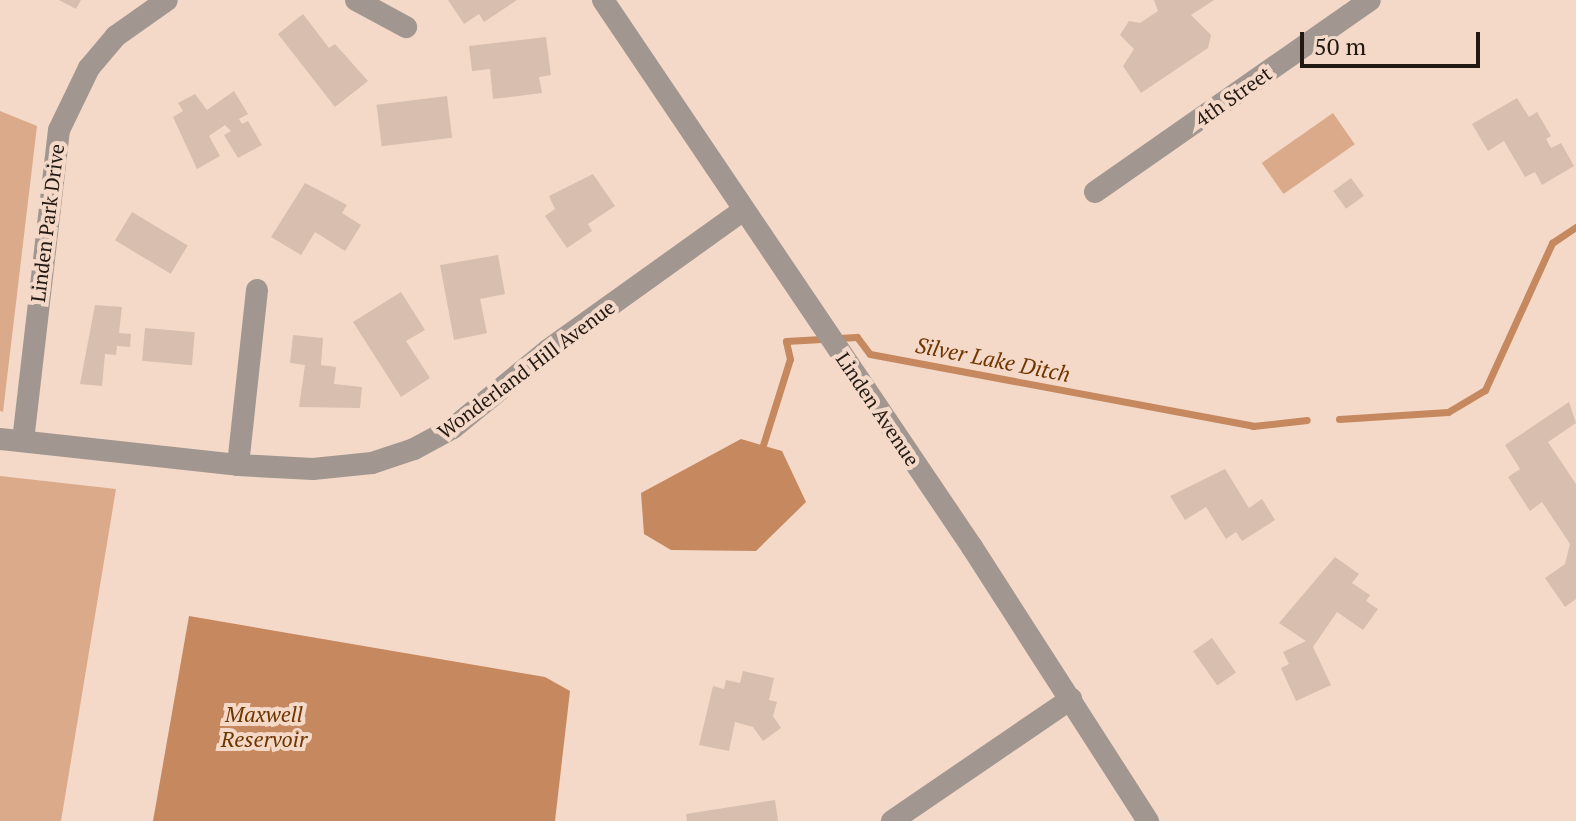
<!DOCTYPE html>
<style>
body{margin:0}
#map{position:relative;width:1576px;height:821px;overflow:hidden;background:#f4d9c9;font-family:"PT Serif",serif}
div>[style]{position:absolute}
.green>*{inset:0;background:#dbaa8b;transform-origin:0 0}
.water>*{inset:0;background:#c6885e}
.stream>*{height:7px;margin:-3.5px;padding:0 3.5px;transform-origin:3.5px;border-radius:3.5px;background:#c6885e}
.building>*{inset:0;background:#d7beae;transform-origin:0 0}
.minor>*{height:22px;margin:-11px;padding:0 11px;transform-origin:11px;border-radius:11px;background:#a29790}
span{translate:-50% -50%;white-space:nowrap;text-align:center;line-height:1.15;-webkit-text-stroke:8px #f4d9c9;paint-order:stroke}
.street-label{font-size:20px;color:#221913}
.water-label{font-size:22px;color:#703600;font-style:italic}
.scale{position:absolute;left:1300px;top:32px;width:180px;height:36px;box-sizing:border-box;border:4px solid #221913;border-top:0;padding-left:10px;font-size:24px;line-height:28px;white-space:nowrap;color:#221913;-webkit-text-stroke:6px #f4d9c9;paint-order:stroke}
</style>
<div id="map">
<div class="green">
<i style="clip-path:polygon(0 111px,37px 126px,3px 412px,0 411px)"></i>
<i style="left:1333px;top:113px;width:38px;height:87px;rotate:55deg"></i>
<i style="clip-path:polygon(0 476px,116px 489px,61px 821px,0 821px)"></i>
</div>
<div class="water">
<i style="clip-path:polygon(741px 439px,782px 451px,806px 502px,756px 551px,671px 550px,644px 534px,641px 493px)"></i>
<i style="clip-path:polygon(189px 616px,545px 677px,570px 691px,555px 821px,153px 821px)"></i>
</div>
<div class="stream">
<i style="left:1339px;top:419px;width:109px;rotate:-3.7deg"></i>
<i style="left:1448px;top:412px;width:43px;rotate:-30.7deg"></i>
<i style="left:1485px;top:390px;width:162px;rotate:-65.5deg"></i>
<i style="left:1552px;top:243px;width:29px;rotate:-34deg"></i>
<i style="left:763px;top:445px;width:90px;rotate:-72.6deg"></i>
<i style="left:790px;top:359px;width:18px;rotate:-103deg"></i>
<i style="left:786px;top:341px;width:71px;rotate:-3.2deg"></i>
<i style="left:857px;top:337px;width:21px;rotate:53deg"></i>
<i style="left:870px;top:354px;width:390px;rotate:10.6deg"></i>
<i style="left:1253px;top:426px;width:54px;rotate:-6.3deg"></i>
</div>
<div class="building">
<i style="clip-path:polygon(59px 0,81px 0,76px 9px)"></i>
<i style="clip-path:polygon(448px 0,517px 0,484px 22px,479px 14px,464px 24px)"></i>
<i style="clip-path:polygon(1154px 0,1214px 0,1191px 15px,1211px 35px,1208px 48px,1141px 93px,1123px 66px,1134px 49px,1120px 35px,1129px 21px,1140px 23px,1158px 11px)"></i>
<i style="clip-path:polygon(303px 14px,329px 48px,335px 44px,368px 81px,335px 107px,278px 34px)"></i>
<i style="clip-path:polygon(546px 37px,551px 75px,539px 77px,542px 93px,493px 99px,490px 69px,472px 71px,469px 46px)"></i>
<i style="clip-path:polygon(234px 91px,248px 114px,239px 119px,242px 124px,248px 121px,262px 145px,238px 158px,224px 135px,231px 131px,225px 125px,209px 136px,220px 156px,197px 169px,173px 117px,183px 111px,178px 103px,195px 94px,207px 110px)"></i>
<i style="left:447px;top:96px;width:42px;height:71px;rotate:83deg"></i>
<i style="clip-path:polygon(1517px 98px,1529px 117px,1537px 112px,1551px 136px,1546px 139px,1551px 148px,1561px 143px,1574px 166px,1542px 185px,1535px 172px,1525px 177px,1504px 141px,1488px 151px,1472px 124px)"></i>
<i style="clip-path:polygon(593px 174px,615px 206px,588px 224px,592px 231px,567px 248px,545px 216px,555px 209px,549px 196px)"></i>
<i style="left:1351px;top:178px;width:22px;height:22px;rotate:54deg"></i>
<i style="clip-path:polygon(305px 183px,347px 205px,342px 213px,361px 225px,345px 251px,315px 232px,301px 255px,271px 237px)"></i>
<i style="left:132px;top:212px;width:65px;height:33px;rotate:31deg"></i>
<i style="clip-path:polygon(498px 255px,505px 294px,480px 299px,487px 333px,454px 340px,440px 265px)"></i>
<i style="clip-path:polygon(401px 292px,425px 330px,406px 341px,430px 378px,401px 397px,353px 322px)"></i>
<i style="clip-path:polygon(95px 305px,122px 307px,119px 333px,131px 334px,130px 347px,117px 346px,116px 355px,105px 354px,102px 386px,80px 384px)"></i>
<i style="left:145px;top:328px;width:50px;height:33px;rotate:5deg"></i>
<i style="clip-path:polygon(293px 335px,323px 338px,321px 365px,336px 367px,334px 384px,362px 387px,360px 408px,299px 407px,305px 365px,290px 363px)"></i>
<i style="clip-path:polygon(1569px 402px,1576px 423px,1548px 442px,1576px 484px,1576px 599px,1565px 607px,1545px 578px,1565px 564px,1570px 544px,1542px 502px,1530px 511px,1508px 477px,1520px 469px,1505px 445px)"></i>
<i style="clip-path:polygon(1225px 469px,1249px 508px,1262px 499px,1275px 520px,1242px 541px,1236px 532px,1226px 539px,1206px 507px,1185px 520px,1170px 496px)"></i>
<i style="clip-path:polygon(1335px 557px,1359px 574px,1352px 583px,1370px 595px,1366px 601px,1378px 609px,1363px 630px,1337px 612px,1313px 647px,1331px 685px,1296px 701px,1281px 668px,1289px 664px,1283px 652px,1306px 641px,1279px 623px)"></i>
<i style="left:1212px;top:638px;width:42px;height:23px;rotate:55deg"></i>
<i style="clip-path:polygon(743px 671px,774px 678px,769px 700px,777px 702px,773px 716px,781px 728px,763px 741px,753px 727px,735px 722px,729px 751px,699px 745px,713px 686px,724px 689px,726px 680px,740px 683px)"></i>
<i style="clip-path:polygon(775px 800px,778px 821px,687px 821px,686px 814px)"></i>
</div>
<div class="minor">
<i style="left:356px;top:0;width:57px;rotate:28.4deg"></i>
<i style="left:603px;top:0;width:660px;rotate:56deg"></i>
<i style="left:972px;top:547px;width:326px;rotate:57.3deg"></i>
<i style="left:1095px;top:192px;width:335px;rotate:-34.9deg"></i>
<i style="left:0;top:439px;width:239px;rotate:6.2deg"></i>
<i style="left:238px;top:465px;width:75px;rotate:3.1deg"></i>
<i style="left:313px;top:469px;width:59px;rotate:-5.8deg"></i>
<i style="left:372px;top:463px;width:44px;rotate:-18.4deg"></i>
<i style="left:414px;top:449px;width:44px;rotate:-28.3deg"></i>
<i style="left:453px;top:428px;width:123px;rotate:-39.4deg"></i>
<i style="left:548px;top:350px;width:239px;rotate:-35.6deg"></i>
<i style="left:23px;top:441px;width:313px;rotate:-83.4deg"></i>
<i style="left:59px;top:130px;width:69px;rotate:-64.2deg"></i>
<i style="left:89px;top:68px;width:42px;rotate:-49.8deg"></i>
<i style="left:116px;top:36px;width:62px;rotate:-35.2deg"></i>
<i style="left:238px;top:465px;width:176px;rotate:-83.8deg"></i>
<i style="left:892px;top:821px;width:217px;rotate:-34.3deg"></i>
</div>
<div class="street-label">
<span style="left:1233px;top:96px;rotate:-35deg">4th Street</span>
<span style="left:47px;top:223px;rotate:-83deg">Linden Park Drive</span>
<span style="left:526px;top:369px;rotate:-37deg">Wonderland Hill Avenue</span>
<span style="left:878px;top:409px;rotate:56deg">Linden Avenue</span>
</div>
<div class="water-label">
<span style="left:993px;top:359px;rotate:11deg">Silver Lake Ditch</span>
<span style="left:264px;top:726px">Maxwell<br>Reservoir</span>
</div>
<div class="scale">50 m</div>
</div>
